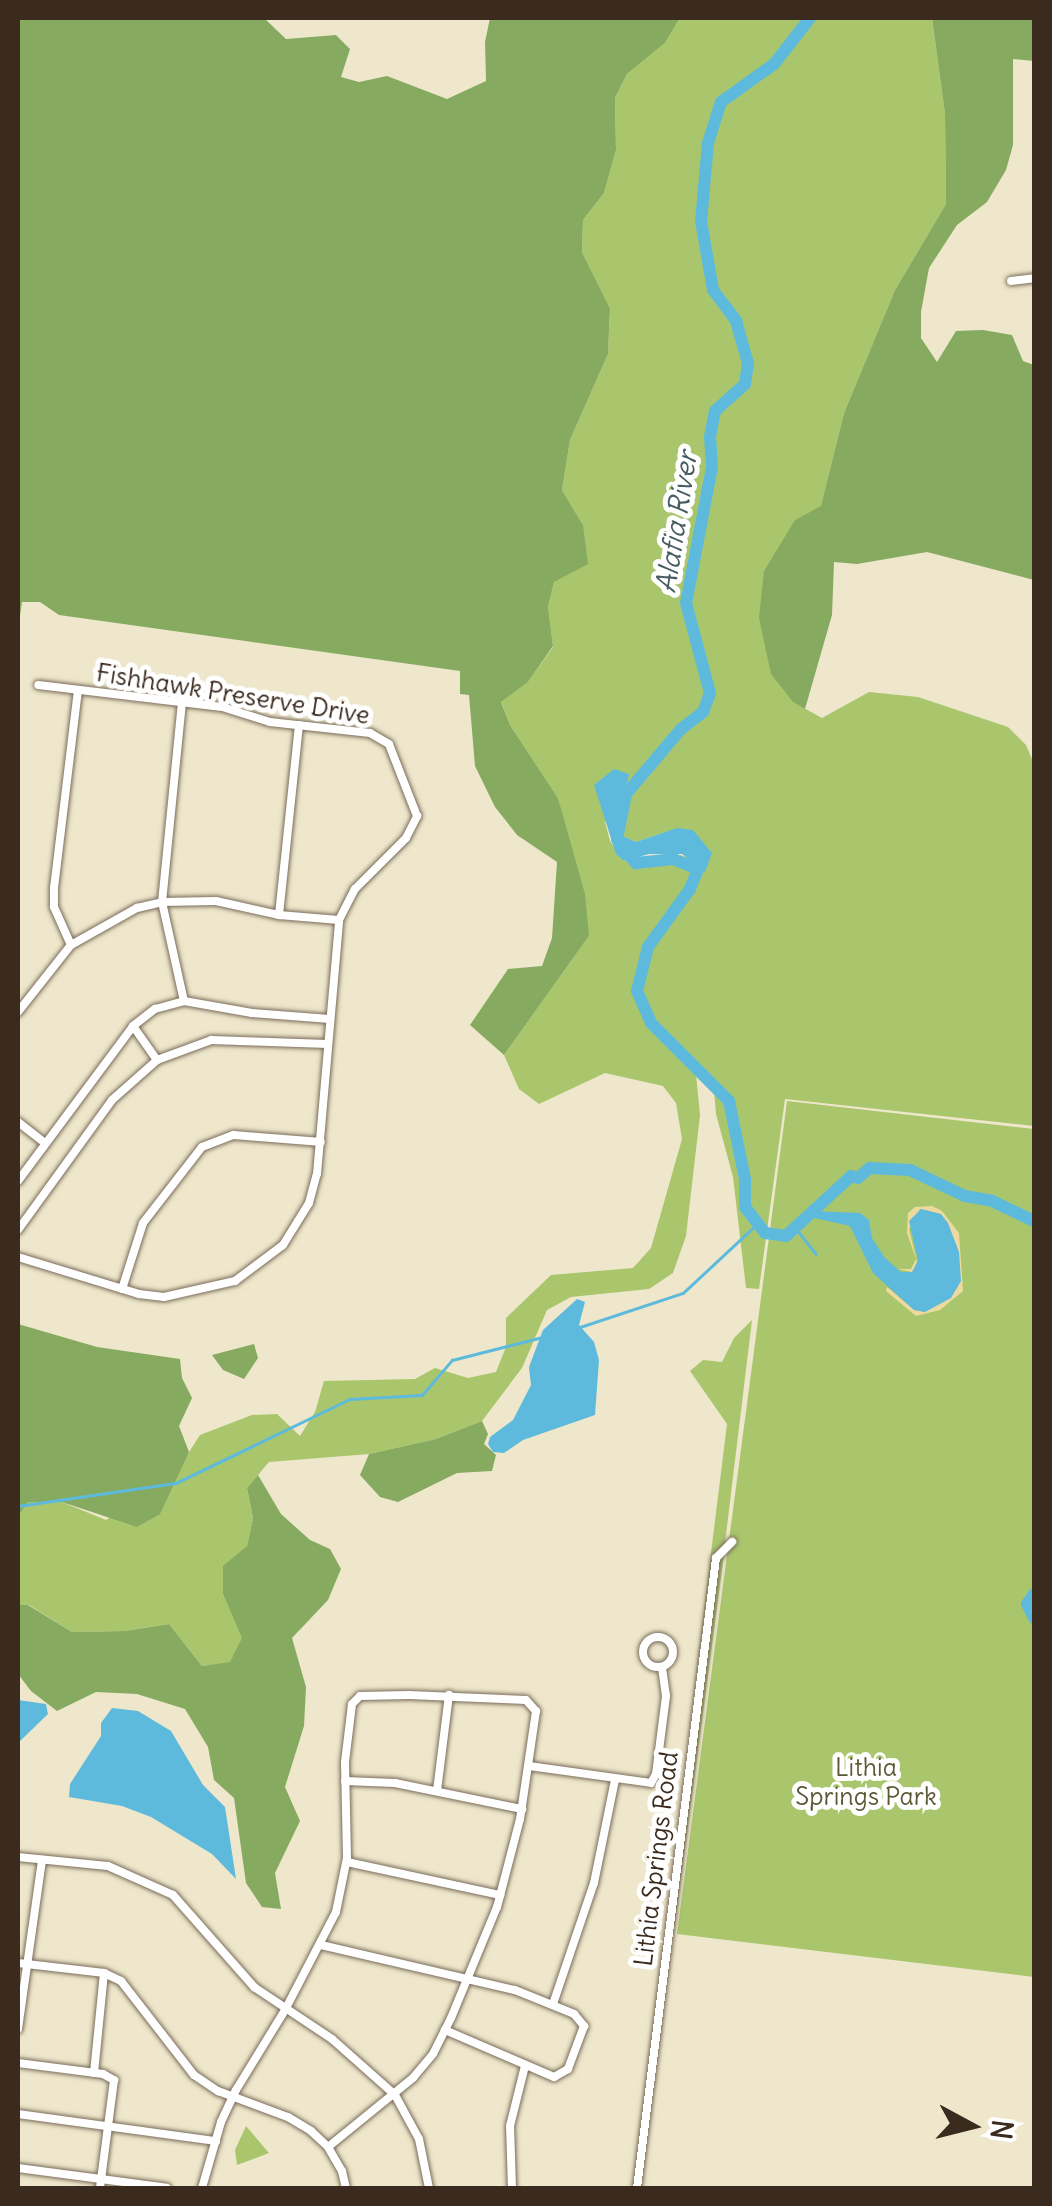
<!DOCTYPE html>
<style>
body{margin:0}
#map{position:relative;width:1052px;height:2206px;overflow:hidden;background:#eee7cb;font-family:Delius,sans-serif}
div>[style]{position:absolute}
.green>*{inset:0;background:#a9c66d}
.forest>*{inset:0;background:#86ab60}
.sand>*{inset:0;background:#eeda9e}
.water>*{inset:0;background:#5ebadc}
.stream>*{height:2.5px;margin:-1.25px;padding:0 1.25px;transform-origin:1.25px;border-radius:1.25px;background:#5ebadc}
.river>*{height:12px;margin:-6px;padding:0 6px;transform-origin:6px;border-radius:6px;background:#5ebadc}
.roads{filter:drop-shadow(0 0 2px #7a6c5b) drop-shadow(0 0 2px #7a6c5b)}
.minor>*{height:8px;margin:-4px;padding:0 4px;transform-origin:4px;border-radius:4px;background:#fff}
.minor>.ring{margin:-4px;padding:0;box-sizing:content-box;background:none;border:8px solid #fff;border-radius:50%}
span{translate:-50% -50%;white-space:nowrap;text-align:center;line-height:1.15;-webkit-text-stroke:10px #fff;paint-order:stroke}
.street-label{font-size:25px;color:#3b2a1e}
.park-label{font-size:25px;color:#5c5936}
.water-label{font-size:28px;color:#475c60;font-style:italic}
.frame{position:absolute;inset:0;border:20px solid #3b2a1e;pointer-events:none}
.north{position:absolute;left:922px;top:2076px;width:100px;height:100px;-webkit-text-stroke:8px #fff;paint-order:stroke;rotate:97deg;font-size:28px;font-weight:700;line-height:40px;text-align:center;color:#3b2a1e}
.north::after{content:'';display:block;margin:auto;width:35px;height:45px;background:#3b2a1e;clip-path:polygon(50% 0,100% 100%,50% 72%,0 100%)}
</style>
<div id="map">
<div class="green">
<i style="clip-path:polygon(evenodd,680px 18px,932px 18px,945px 114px,946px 204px,895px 290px,844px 413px,821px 507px,795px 520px,793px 702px,822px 718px,869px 692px,918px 697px,1008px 727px,1026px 745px,1034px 764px,1034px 1126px,785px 1099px,759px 1289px,746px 1288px,733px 1177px,716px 1114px,713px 1079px,696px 1074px,700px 1115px,686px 1236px,673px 1273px,649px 1289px,571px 1297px,547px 1310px,522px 1368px,482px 1421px,436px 1439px,369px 1454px,269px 1462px,247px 1488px,253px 1518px,247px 1546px,223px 1594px,243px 1638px,230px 1663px,202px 1666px,169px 1624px,125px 1631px,72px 1632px,29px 1605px,18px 1604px,18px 1516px,27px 1502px,62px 1502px,106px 1520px,177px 1471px,200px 1435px,252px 1415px,277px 1414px,300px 1436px,315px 1412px,324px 1381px,415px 1379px,435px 1368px,468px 1378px,496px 1372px,506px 1347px,506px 1318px,551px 1275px,633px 1268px,651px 1248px,682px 1139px,676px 1103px,663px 1086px,605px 1073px,539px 1104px,519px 1089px,504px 1055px,589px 936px,558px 798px,510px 725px,501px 701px,528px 682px,553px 647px,548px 607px,554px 582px,583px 525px,562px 490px,570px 440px,608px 354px,610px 310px,582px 252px,583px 220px,604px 193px,616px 150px,615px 98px,627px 74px,665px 43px,680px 18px,623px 795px,623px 836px,636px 842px,666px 832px,705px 871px,693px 859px,676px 854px,624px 861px,610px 841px,605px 822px,623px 795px)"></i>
<i style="clip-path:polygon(787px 1101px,1034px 1129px,1034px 1977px,677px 1934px)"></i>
<i style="clip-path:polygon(752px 1320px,725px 1543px,712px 1558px,688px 1738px,727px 1424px,690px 1371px,703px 1360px,722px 1362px,734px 1338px)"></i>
<i style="clip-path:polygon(724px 1555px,674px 1931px,671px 1930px,719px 1560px)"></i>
<i style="clip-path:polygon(246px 2126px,269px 2153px,237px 2165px,235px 2150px)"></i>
</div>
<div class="forest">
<i style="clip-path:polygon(18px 18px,264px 18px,286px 39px,336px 35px,350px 49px,341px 77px,359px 82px,387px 76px,447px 99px,486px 81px,485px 42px,490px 18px,680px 18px,665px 43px,627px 74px,615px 98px,616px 150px,604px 193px,583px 220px,582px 252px,610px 309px,608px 354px,570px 440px,562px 490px,583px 525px,588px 564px,554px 582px,548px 607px,553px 646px,528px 682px,501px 702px,510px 725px,558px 798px,585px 894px,589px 936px,504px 1055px,470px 1025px,508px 969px,542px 966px,552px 938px,557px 862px,517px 835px,495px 807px,475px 766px,469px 695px,460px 694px,460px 671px,59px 615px,40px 602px,22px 602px,18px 630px)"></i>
<i style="clip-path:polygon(932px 18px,1034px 18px,1034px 61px,1013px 59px,1013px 145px,1006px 170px,987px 202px,957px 225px,929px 268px,921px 312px,921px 338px,937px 362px,956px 331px,983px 330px,1012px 335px,1023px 361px,1034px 365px,1034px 580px,927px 552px,857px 564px,834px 562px,832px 615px,805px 709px,793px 702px,771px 674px,759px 618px,764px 571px,795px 520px,821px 506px,844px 413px,895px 290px,946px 204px,945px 114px)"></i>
<i style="clip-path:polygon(18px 1324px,97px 1347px,180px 1359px,182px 1378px,192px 1398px,179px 1426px,189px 1452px,160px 1514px,137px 1527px,62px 1502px,28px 1502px,18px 1516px)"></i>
<i style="clip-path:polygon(254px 1344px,258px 1358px,244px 1379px,223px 1370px,212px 1355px)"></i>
<i style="clip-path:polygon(482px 1421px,488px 1434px,484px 1444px,496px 1455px,492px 1471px,457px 1473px,398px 1502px,380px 1497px,360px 1475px,369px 1454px,436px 1439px)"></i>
<i style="clip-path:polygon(258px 1475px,281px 1514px,310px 1540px,330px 1549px,341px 1569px,328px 1600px,292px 1638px,306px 1687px,304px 1726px,285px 1787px,300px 1821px,275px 1873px,281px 1909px,262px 1907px,246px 1883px,234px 1798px,214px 1780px,208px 1747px,185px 1709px,137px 1694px,96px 1692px,57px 1711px,31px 1691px,18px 1674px,18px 1604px,28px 1605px,72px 1632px,125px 1631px,169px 1624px,202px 1666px,230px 1662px,242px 1638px,223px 1594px,223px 1566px,247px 1546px,253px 1518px,247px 1488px)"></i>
</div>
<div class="sand">
<i style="clip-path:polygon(932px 1206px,942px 1211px,959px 1233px,963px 1291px,940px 1310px,916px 1316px,886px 1291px,887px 1287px,914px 1310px,925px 1312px,941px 1214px,920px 1209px,909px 1229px,918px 1266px,912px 1272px,898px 1269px,911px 1269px,916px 1259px,907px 1233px,908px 1213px,915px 1207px)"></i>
</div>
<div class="water">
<i style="clip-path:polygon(614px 769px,629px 774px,621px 815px,623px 836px,636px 842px,677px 828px,693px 830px,712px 853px,705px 872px,682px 854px,649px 854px,624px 861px,616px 854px,594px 785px)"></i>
<i style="clip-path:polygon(921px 1209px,941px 1214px,948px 1223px,959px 1252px,961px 1281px,951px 1298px,925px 1312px,914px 1310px,873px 1273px,850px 1226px,805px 1216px,810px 1211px,860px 1213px,869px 1220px,872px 1238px,885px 1258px,901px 1272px,912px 1272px,918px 1260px,909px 1221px)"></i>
<i style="clip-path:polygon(577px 1299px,585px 1302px,579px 1325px,594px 1342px,599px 1360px,595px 1415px,523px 1440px,504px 1453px,493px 1452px,488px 1444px,490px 1437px,513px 1420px,531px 1385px,529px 1367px,543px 1330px)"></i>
<i style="clip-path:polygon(18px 1700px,46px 1704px,48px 1714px,18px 1743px)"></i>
<i style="clip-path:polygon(112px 1708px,138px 1711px,171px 1731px,203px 1785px,225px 1807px,236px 1879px,212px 1854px,151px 1817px,122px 1806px,69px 1797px,70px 1784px,101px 1736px,101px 1723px)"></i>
</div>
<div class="stream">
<i style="left:795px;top:1227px;width:34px;rotate:52deg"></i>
<i style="left:580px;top:1327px;width:108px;rotate:-18.3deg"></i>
<i style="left:683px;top:1293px;width:100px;rotate:-43deg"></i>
<i style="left:18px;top:1506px;width:160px;rotate:-8.3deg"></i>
<i style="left:176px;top:1483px;width:193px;rotate:-25.8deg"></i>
<i style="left:350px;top:1399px;width:72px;rotate:-3.2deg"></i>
<i style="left:422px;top:1395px;width:46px;rotate:-49.4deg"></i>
<i style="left:452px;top:1360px;width:94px;rotate:-14.2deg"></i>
</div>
<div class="river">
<i style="left:810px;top:18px;width:58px;rotate:128deg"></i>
<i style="left:774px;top:64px;width:65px;rotate:144.4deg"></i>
<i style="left:721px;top:102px;width:43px;rotate:107.6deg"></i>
<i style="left:708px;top:143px;width:78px;rotate:95.1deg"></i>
<i style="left:701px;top:221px;width:70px;rotate:80.1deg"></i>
<i style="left:713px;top:290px;width:39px;rotate:53deg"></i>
<i style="left:736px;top:321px;width:44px;rotate:74.1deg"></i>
<i style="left:748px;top:363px;width:21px;rotate:98deg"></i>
<i style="left:745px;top:384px;width:40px;rotate:138deg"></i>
<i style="left:715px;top:411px;width:26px;rotate:101deg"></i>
<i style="left:710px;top:437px;width:30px;rotate:86deg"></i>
<i style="left:712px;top:467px;width:138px;rotate:100.8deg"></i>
<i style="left:686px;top:603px;width:93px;rotate:75.1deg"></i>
<i style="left:710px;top:693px;width:20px;rotate:110deg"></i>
<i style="left:703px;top:712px;width:28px;rotate:142deg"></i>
<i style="left:681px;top:729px;width:85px;rotate:130.2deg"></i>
<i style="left:626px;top:794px;width:46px;rotate:101.3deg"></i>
<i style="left:617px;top:839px;width:31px;rotate:52deg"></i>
<i style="left:636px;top:863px;width:37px;rotate:-6deg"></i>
<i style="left:673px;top:859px;width:27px;rotate:22deg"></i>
<i style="left:698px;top:869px;width:22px;rotate:112deg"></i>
<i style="left:690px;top:889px;width:72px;rotate:125.9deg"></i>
<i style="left:648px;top:947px;width:45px;rotate:104deg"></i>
<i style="left:637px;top:991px;width:35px;rotate:66deg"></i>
<i style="left:651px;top:1023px;width:110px;rotate:45deg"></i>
<i style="left:729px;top:1101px;width:80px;rotate:78.4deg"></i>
<i style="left:745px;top:1179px;width:28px;rotate:90deg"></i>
<i style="left:745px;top:1207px;width:33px;rotate:52deg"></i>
<i style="left:765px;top:1233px;width:21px;rotate:8deg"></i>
<i style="left:786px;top:1236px;width:88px;rotate:-42.7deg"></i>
<i style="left:851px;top:1176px;width:7px;rotate:16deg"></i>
<i style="left:858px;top:1178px;width:16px;rotate:-40deg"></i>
<i style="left:870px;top:1168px;width:40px;rotate:2.9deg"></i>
<i style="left:910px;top:1170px;width:61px;rotate:25.3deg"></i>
<i style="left:965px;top:1196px;width:27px;rotate:10deg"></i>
<i style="left:992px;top:1201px;width:47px;rotate:25.5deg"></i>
<i style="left:1034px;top:1594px;width:12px;rotate:125deg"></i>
<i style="left:1027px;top:1604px;width:16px;rotate:63deg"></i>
</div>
<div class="roads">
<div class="minor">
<i style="left:1011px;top:281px;width:23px;rotate:-7deg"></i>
<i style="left:182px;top:702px;width:201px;rotate:95.7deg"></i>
<i style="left:162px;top:902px;width:101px;rotate:77.5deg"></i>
<i style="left:279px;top:915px;width:191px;rotate:-84deg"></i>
<i style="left:71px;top:945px;width:42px;rotate:-114.1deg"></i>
<i style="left:54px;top:907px;width:19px;rotate:-90deg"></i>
<i style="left:54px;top:888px;width:199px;rotate:-83.1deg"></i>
<i style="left:18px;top:1012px;width:85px;rotate:-51.7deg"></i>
<i style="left:71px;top:945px;width:76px;rotate:-29.3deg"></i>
<i style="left:137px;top:908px;width:26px;rotate:-13deg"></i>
<i style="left:162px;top:902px;width:54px;rotate:-1.1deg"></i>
<i style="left:216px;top:901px;width:65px;rotate:12.5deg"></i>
<i style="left:279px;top:915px;width:60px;rotate:4.8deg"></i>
<i style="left:133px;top:1026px;width:42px;rotate:54.8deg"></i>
<i style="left:18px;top:1122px;width:34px;rotate:38deg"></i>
<i style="left:18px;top:1181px;width:193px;rotate:-53.4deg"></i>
<i style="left:133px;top:1026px;width:28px;rotate:-38deg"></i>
<i style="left:155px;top:1009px;width:30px;rotate:-15deg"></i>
<i style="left:184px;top:1001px;width:69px;rotate:10deg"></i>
<i style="left:252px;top:1013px;width:78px;rotate:4.4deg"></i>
<i style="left:18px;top:1230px;width:160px;rotate:-54.1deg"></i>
<i style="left:112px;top:1100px;width:60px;rotate:-41.6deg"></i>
<i style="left:157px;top:1060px;width:58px;rotate:-20.3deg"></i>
<i style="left:211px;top:1040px;width:117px;rotate:2deg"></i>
<i style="left:18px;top:1257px;width:127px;rotate:17deg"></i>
<i style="left:139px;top:1294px;width:25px;rotate:7deg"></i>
<i style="left:164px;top:1297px;width:73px;rotate:-12.7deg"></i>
<i style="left:235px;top:1281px;width:60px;rotate:-36.9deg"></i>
<i style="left:283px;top:1245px;width:49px;rotate:-58.2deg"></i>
<i style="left:309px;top:1203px;width:30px;rotate:-75deg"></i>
<i style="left:317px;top:1174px;width:255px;rotate:-85deg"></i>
<i style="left:339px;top:920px;width:35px;rotate:-63deg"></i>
<i style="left:355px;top:889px;width:72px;rotate:-45deg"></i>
<i style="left:406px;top:838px;width:25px;rotate:-63deg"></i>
<i style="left:417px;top:816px;width:77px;rotate:-111.3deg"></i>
<i style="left:389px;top:744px;width:22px;rotate:-150deg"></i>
<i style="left:370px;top:733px;width:101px;rotate:-173.7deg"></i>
<i style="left:270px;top:722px;width:50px;rotate:-162.6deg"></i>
<i style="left:222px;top:707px;width:185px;rotate:-173.2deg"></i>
<i style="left:122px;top:1289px;width:69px;rotate:-72.3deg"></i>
<i style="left:143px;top:1223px;width:96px;rotate:-52.2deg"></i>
<i style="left:202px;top:1147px;width:34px;rotate:-21deg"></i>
<i style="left:234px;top:1135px;width:87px;rotate:4.6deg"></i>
<i class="ring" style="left:643px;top:1637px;width:22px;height:22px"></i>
<i style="left:529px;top:1766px;width:123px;rotate:7.9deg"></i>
<i style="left:651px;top:1783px;width:10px;rotate:-61deg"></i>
<i style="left:656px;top:1774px;width:79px;rotate:-82.7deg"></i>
<i style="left:666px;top:1696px;width:29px;rotate:-98deg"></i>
<i style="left:345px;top:1781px;width:50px;rotate:2.3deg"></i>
<i style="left:395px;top:1783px;width:130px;rotate:11.6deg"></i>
<i style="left:437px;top:1791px;width:97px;rotate:-82.9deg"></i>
<i style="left:18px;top:1857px;width:90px;rotate:5.7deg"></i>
<i style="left:108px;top:1866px;width:71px;rotate:24deg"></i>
<i style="left:173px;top:1895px;width:123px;rotate:48.6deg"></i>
<i style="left:254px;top:1987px;width:94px;rotate:33.7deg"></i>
<i style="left:332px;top:2039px;width:84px;rotate:41.6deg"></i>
<i style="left:395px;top:2095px;width:50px;rotate:61.4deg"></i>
<i style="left:419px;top:2139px;width:50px;rotate:78.5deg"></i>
<i style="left:347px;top:1862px;width:157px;rotate:12.2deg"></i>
<i style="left:321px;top:1945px;width:199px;rotate:13.1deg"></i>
<i style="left:515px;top:1990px;width:64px;rotate:22.1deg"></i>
<i style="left:574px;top:2014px;width:16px;rotate:50deg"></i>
<i style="left:584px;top:2026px;width:46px;rotate:110.4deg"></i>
<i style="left:568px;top:2069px;width:16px;rotate:150deg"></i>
<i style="left:554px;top:2077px;width:119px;rotate:-156.7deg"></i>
<i style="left:18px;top:1963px;width:87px;rotate:6.6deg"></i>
<i style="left:104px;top:1973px;width:19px;rotate:25deg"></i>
<i style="left:121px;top:1981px;width:119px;rotate:52.2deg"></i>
<i style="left:194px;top:2075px;width:29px;rotate:34deg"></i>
<i style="left:218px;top:2091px;width:75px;rotate:20.4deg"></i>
<i style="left:288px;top:2117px;width:27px;rotate:31deg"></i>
<i style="left:311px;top:2131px;width:23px;rotate:43deg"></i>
<i style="left:328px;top:2147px;width:28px;rotate:60deg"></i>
<i style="left:342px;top:2171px;width:17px;rotate:77deg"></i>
<i style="left:553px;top:2004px;width:128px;rotate:-71.3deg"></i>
<i style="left:594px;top:1883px;width:105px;rotate:-78.5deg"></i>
<i style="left:18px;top:2029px;width:171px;rotate:-81.9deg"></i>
<i style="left:18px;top:2063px;width:86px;rotate:7.4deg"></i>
<i style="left:103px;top:2074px;width:13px;rotate:29deg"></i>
<i style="left:114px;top:2080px;width:109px;rotate:97.4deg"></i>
<i style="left:94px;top:2073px;width:100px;rotate:-84.3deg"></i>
<i style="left:18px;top:2114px;width:200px;rotate:7.8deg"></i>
<i style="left:18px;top:2168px;width:150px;rotate:7.6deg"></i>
<i style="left:202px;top:2188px;width:69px;rotate:-73.9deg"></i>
<i style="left:221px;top:2122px;width:35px;rotate:-65deg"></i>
<i style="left:236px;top:2090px;width:94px;rotate:-58.5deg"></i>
<i style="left:285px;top:2010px;width:110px;rotate:-62.5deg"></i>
<i style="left:336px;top:1912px;width:55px;rotate:-78.5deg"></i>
<i style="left:347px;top:1858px;width:96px;rotate:-91.2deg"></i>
<i style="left:345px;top:1762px;width:58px;rotate:-83.1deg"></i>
<i style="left:352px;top:1704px;width:11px;rotate:-45deg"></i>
<i style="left:360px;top:1696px;width:49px;rotate:-1.2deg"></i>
<i style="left:409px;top:1695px;width:117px;rotate:2.4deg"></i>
<i style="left:526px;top:1700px;width:15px;rotate:48deg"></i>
<i style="left:536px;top:1711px;width:109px;rotate:98.4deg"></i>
<i style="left:520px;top:1819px;width:91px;rotate:104.6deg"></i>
<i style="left:497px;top:1907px;width:120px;rotate:112.5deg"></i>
<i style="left:451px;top:2018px;width:40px;rotate:116.6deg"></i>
<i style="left:433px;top:2054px;width:31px;rotate:130deg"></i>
<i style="left:413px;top:2078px;width:109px;rotate:140.9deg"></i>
<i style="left:512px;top:2188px;width:62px;rotate:-91.8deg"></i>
<i style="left:510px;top:2126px;width:62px;rotate:-76deg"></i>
<i style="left:637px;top:2188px;width:635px;rotate:-82.85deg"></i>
<i style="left:716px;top:1558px;width:23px;rotate:-45deg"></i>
</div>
</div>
<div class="street-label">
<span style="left:233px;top:694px;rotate:9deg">Fishhawk Preserve Drive</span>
<span style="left:656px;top:1859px;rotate:-83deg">Lithia Springs Road</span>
</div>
<div class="park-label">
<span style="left:866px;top:1782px">Lithia<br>Springs Park</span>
</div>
<div class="water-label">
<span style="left:676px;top:522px;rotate:-81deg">Alafia River</span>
</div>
<div class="frame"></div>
<div class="north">N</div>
</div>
